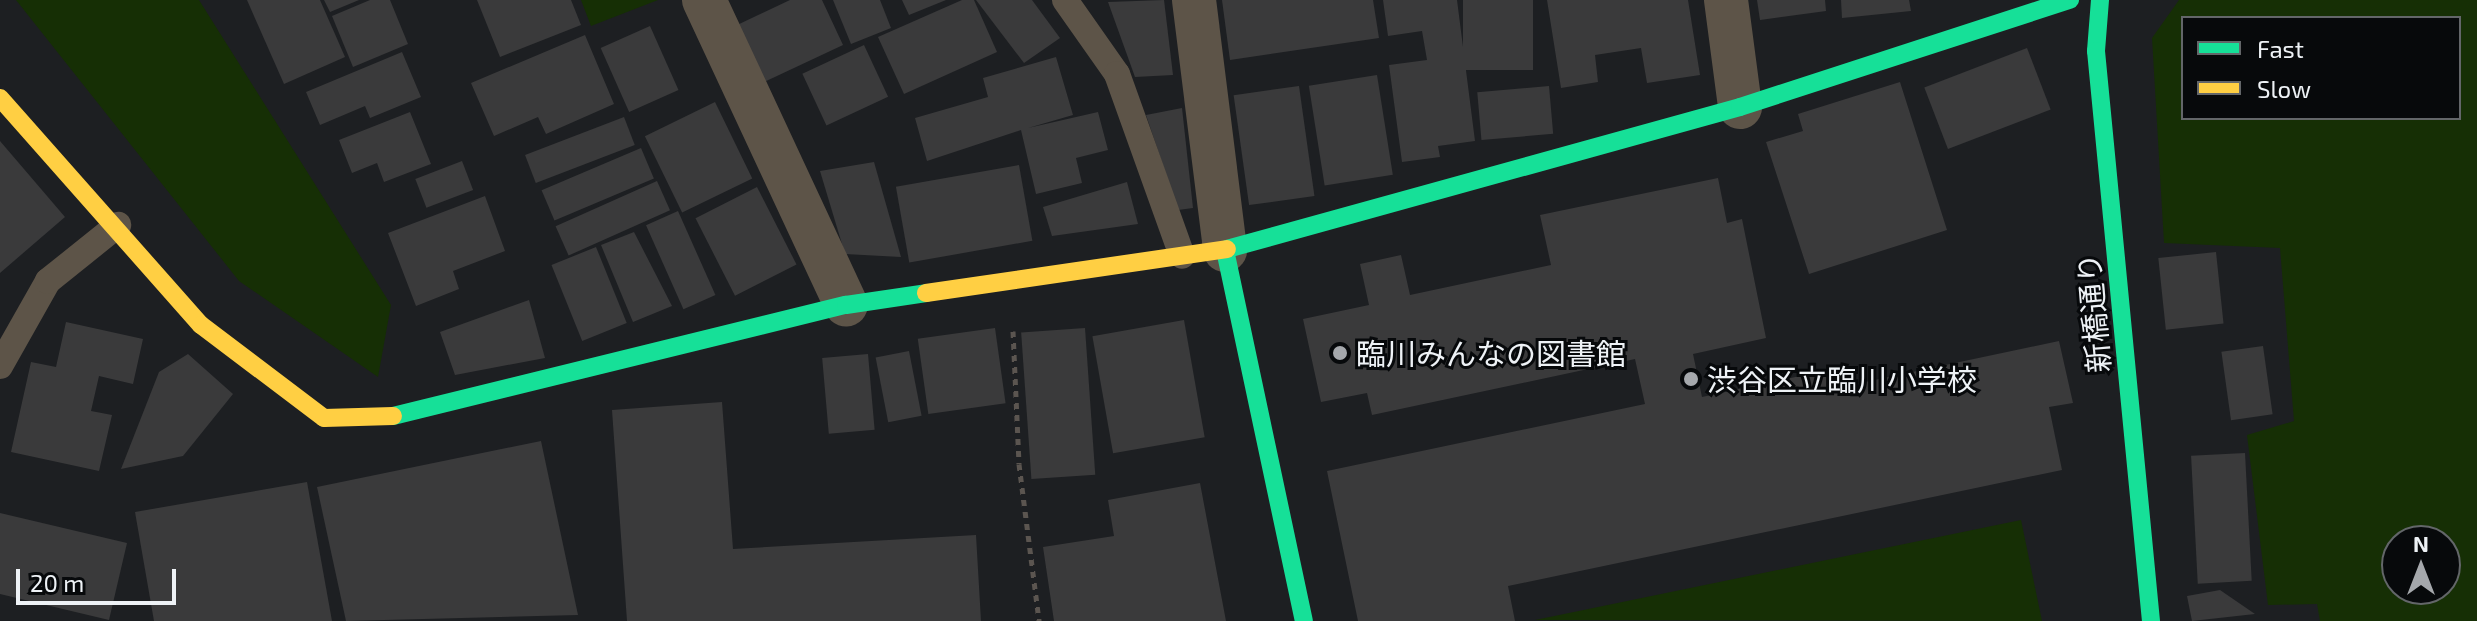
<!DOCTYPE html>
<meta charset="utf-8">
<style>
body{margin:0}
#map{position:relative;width:2477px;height:621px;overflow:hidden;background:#1d1f22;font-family:"Exo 2","Noto Sans JP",sans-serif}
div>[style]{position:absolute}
.green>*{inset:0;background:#162f05}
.building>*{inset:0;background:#3a3a3b;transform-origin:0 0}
.path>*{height:5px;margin-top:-2.5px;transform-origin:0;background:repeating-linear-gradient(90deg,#5b5550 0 6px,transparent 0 12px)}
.lane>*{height:26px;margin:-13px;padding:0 13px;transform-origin:13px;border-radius:13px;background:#5d5448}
.street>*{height:44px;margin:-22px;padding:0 22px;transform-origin:22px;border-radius:22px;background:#5d5448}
.fast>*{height:18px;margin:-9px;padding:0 9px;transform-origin:9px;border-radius:9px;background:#16e098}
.slow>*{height:18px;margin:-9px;padding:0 9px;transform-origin:9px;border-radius:9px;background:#ffcf43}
.dots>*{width:22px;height:22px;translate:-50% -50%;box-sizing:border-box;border:4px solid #07090b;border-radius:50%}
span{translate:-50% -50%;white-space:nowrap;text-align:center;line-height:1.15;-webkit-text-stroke:6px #07090b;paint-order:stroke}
.street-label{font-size:30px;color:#eef2f6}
.poi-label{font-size:30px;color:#eef2f6}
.left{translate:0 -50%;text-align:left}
.legend{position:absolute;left:2181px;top:16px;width:280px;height:104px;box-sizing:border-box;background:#07090b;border:2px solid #636669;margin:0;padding:10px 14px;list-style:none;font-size:24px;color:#eef2f6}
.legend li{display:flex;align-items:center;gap:16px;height:40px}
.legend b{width:40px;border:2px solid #636669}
.north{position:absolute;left:2381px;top:525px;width:80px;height:80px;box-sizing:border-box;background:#07090b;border:2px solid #636669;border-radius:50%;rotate:0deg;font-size:22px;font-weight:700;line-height:32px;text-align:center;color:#eef2f6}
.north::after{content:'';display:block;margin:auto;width:28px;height:36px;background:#a5a8ac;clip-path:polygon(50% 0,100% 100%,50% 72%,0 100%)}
.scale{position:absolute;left:16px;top:569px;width:160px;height:36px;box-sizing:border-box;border:4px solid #eef2f6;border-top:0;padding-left:10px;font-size:24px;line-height:28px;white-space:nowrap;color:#eef2f6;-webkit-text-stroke:6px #07090b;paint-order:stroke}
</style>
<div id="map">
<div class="green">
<i style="clip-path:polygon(16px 0,199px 0,391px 305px,378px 377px,239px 281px)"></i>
<i style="clip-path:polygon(581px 0,658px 0,591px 26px)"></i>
<i style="clip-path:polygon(evenodd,2179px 0,2477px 0,2477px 621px,2320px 621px,2317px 604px,2268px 605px,2247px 435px,2294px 421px,2280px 248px,2164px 243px,2152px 38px,2179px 0,2459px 18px,2459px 118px,2183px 118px,2183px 18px,2459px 18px,2179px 0,2445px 541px,2445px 589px,2397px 589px,2397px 541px,2445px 541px)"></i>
<i style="clip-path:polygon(2021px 520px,2042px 621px,1535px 620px)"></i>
</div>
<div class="building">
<i style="clip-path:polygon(247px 0,320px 0,345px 57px,284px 84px)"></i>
<i style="clip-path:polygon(324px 0,359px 0,330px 12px)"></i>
<i style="clip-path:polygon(370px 0,390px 0,408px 44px,353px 67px,332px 16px)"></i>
<i style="clip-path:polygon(477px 0,571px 0,581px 25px,500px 57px)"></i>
<i style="clip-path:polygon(790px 0,822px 0,843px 45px,762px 83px,735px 26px)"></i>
<i style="clip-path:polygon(833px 0,880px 0,891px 28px,851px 44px)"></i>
<i style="clip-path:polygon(902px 0,946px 0,909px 15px)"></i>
<i style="clip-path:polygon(962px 0,974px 0,997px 52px,904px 94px,878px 37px)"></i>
<i style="clip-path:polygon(976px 0,1032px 0,1060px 38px,1024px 63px)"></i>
<i style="clip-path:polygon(1164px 0,1173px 75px,1135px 77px,1108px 2px)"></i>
<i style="clip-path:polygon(1222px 0,1373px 0,1379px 38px,1230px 60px)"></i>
<i style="clip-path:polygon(1383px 0,1457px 0,1475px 141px,1438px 146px,1440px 157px,1402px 162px,1389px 65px,1427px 60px,1422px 31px,1388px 36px)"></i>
<i style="left:1463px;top:0;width:70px;height:70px"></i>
<i style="clip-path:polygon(1547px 0,1688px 0,1700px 75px,1647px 83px,1641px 48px,1595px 55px,1598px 82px,1561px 88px)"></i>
<i style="clip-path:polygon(1757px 0,1825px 0,1826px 11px,1760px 20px)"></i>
<i style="clip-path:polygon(1841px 0,1909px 0,1911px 11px,1842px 18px)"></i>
<i style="left:650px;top:26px;width:70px;height:54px;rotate:66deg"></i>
<i style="clip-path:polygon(585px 35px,614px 104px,546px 134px,538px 117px,494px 136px,471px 83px)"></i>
<i style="left:864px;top:45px;width:57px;height:68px;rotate:65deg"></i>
<i style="left:2027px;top:48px;width:66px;height:110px;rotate:69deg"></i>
<i style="clip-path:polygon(402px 52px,421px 97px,370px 118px,365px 106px,320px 125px,306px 92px)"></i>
<i style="clip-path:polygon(1056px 57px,1073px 115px,1028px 128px,1098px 112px,1108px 150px,1076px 158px,1082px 183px,1036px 194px,1021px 130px,927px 161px,915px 118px,988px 97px,983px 78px)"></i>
<i style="left:1377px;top:75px;width:101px;height:69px;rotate:81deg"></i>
<i style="clip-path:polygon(1900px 82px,1947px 230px,1809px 274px,1766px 142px,1803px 131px,1798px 114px)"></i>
<i style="left:1299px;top:86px;width:111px;height:66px;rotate:82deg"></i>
<i style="left:1549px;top:86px;width:48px;height:72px;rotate:85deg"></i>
<i style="left:715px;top:102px;width:85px;height:78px;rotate:64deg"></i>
<i style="clip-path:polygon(1182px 108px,1193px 208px,1178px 210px,1146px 115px)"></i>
<i style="clip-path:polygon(410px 112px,431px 164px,384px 182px,377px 163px,352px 173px,339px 140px)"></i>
<i style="left:624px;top:117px;width:30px;height:106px;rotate:69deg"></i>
<i style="clip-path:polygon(0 141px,65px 217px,0 273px)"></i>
<i style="left:641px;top:148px;width:33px;height:108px;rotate:67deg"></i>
<i style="left:462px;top:161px;width:31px;height:50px;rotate:69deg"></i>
<i style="clip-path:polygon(874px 162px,901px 257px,845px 254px,820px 171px)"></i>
<i style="left:1019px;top:165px;width:77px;height:125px;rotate:80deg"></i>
<i style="clip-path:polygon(1718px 178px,1727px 223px,1742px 219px,1766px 338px,1693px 354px,1702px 397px,1828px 370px,1832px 389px,2059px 341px,2073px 403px,2049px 407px,2062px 470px,1508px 586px,1515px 621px,1358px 621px,1327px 471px,1645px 404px,1635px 359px,1372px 415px,1367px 393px,1321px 402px,1303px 319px,1369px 305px,1360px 264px,1401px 255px,1410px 295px,1551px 265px,1540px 215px)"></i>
<i style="left:657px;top:181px;width:32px;height:111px;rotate:66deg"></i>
<i style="clip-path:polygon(1127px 182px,1138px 224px,1052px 236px,1043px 207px)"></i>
<i style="left:757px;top:187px;width:87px;height:69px;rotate:63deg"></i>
<i style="clip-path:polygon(485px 196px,505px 251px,453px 271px,459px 289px,416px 306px,388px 233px)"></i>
<i style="left:678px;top:211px;width:92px;height:35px;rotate:66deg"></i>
<i style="clip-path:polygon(634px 232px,672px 306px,633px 322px,601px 245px)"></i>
<i style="left:596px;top:247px;width:82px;height:48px;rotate:68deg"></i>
<i style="left:2216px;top:252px;width:72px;height:58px;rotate:84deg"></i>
<i style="clip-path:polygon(529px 300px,545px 358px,455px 375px,440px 332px)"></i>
<i style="left:1184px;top:320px;width:119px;height:93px;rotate:80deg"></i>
<i style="clip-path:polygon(66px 322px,143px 339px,133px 384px,99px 376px,91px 411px,112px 415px,99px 471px,11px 452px,31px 362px,56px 367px)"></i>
<i style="left:995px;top:328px;width:76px;height:78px;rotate:82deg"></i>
<i style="left:1085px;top:328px;width:147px;height:64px;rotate:86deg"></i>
<i style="left:2263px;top:346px;width:69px;height:42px;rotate:82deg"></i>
<i style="left:909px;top:351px;width:66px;height:34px;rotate:79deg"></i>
<i style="clip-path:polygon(188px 354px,233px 394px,183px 456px,121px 469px,159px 372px)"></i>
<i style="left:868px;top:354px;width:76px;height:46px;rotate:85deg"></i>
<i style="clip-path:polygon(722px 402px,733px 549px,976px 535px,981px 621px,627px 621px,612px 410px)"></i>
<i style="clip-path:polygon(541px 441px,578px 615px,346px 621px,317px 487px)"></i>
<i style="left:2245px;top:453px;width:128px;height:54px;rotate:87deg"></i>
<i style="clip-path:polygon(307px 482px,332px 621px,154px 621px,135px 512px)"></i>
<i style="clip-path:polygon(1200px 483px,1226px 621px,1054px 621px,1043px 547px,1114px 536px,1108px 500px)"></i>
<i style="clip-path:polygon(0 513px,127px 543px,109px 620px,0 594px)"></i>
<i style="clip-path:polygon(2220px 590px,2255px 614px,2192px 621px,2187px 596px)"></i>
</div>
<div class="path">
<i style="left:1013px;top:331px;width:133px;rotate:87.4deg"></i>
<i style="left:1019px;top:464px;width:158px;rotate:82.7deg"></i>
</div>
<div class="lane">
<i style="left:1065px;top:0;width:90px;rotate:54.9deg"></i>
<i style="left:1117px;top:74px;width:193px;rotate:70.3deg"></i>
<i style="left:0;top:366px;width:98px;rotate:-60.5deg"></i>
<i style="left:48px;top:281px;width:90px;rotate:-38.7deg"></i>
</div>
<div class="street">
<i style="left:704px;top:0;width:336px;rotate:65deg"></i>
<i style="left:1194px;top:0;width:252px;rotate:82.9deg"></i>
<i style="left:1726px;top:0;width:108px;rotate:82.5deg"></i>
</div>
<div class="fast">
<i style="left:2100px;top:0;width:51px;rotate:94.5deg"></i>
<i style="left:2096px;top:51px;width:573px;rotate:84.49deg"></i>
<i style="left:1227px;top:249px;width:532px;rotate:-15.47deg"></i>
<i style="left:1740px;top:107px;width:347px;rotate:-18deg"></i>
<i style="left:1225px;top:250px;width:379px;rotate:78deg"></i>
<i style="left:393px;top:416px;width:466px;rotate:-13.8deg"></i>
<i style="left:846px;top:305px;width:81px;rotate:-8.5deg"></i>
</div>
<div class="slow">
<i style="left:0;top:98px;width:303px;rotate:48.5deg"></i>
<i style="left:201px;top:325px;width:154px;rotate:37.1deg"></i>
<i style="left:324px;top:418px;width:69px;rotate:-1.7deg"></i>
<i style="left:926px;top:293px;width:304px;rotate:-8.3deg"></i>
</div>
<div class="dots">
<i style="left:1340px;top:353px;background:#a5a8ac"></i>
<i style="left:1691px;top:379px;background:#a5a8ac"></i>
</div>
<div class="street-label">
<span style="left:2093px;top:313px;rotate:-95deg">新橋通り</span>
</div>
<div class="poi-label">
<span class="left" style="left:1356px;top:353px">臨川みんなの図書館</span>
<span class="left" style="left:1707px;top:379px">渋谷区立臨川小学校</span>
</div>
<ul class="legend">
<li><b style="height:10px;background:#16e098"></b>Fast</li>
<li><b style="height:10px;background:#ffcf43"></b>Slow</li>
</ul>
<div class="north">N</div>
<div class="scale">20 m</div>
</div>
